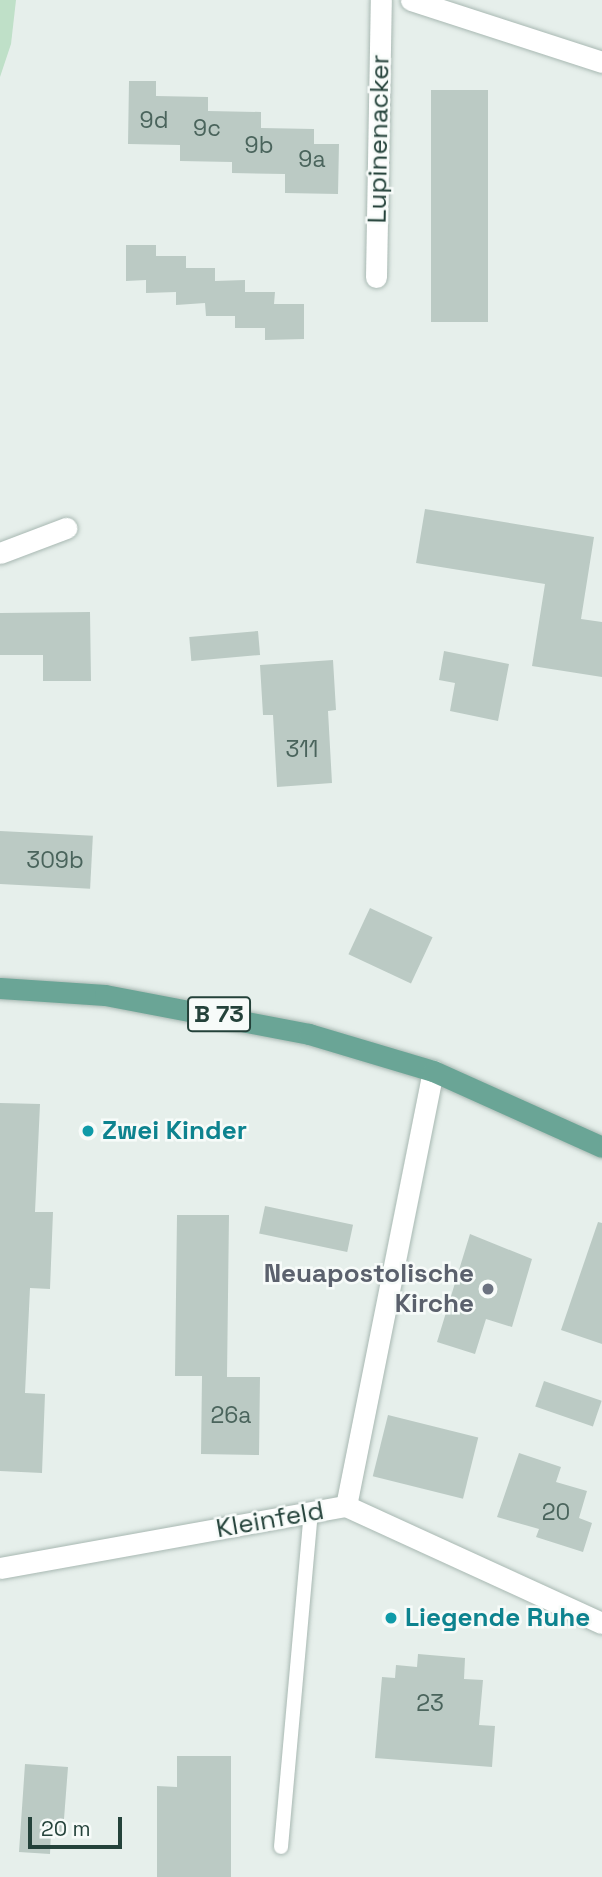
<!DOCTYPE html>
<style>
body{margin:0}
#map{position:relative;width:602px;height:1877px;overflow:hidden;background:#e6efeb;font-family:"Space Grotesk",sans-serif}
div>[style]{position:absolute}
.green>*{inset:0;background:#bfe0c8}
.building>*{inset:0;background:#bbcac4;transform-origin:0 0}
.roads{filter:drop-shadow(0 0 2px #a8b8b2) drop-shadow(0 0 2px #a8b8b2)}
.service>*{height:14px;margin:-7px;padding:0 7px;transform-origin:7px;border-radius:7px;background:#fff}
.minor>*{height:21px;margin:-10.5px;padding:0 10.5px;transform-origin:10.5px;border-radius:10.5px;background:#fff}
.primary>*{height:21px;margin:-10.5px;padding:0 10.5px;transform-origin:10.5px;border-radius:10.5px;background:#6aa596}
.dots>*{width:19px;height:19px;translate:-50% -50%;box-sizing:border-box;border:4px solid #f7fbf9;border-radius:50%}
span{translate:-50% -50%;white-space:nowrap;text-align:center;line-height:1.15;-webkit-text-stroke:5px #f7fbf9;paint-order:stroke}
.number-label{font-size:23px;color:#4a645c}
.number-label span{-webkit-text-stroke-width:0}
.shield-label span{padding:2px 5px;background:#f7fbf9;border:2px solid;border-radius:5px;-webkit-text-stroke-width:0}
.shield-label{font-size:24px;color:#24423a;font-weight:700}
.street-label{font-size:26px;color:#24423a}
.culture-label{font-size:26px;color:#0d838f;font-weight:700}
.left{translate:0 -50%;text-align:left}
.worship-label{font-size:26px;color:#5b616d;font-weight:700}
.right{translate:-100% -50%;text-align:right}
.scale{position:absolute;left:28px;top:1817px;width:94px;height:32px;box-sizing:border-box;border:4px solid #24423a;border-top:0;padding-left:9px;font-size:21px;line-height:24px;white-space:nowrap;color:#24423a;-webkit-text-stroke:5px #f7fbf9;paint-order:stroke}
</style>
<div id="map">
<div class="green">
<i style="clip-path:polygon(0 0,16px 0,11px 44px,0 77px)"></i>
</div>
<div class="building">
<i style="clip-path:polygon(129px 81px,156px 81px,156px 96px,208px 97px,208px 111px,261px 112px,261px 128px,314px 129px,314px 144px,339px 144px,338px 194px,285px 193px,285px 174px,232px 173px,232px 162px,180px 161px,180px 145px,128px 144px)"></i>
<i style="left:488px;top:90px;width:232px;height:57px;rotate:90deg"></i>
<i style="clip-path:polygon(126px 245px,156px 245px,156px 256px,186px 256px,186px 268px,215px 268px,215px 281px,245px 280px,245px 292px,275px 292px,274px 304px,304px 304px,304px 339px,265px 340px,265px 328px,235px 328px,235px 316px,206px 316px,205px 303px,176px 305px,176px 292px,146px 293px,146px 280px,126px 281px)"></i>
<i style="clip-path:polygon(425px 509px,594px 537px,581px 619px,602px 622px,602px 677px,532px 666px,545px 584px,416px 563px)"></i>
<i style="clip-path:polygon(90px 612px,91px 681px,43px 681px,43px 655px,0 655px,0 613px)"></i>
<i style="left:258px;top:631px;width:24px;height:69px;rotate:85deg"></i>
<i style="clip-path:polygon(444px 651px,509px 664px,498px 721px,450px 711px,455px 683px,439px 680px)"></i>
<i style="clip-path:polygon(333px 660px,336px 710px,328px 711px,332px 783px,277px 787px,273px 715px,263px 715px,260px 665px)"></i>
<i style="left:0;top:831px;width:93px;height:53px;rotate:3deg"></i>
<i style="left:370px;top:908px;width:69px;height:51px;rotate:25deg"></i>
<i style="clip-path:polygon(0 1103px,40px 1104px,35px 1212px,53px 1212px,50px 1289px,30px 1288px,25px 1393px,45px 1394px,42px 1473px,0 1471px)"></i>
<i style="left:265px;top:1206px;width:90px;height:28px;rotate:12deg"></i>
<i style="clip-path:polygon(177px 1215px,229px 1215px,227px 1377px,260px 1377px,259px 1455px,201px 1454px,202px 1376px,175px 1376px)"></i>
<i style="clip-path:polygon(598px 1222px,602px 1223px,602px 1344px,561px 1330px)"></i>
<i style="clip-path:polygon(470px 1234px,532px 1259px,512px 1327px,486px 1319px,475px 1354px,437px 1342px)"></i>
<i style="left:544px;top:1381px;width:61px;height:27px;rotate:19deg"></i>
<i style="left:388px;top:1415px;width:93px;height:63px;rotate:14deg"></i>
<i style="clip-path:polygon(519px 1453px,561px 1467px,556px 1482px,587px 1491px,579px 1518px,592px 1523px,583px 1552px,536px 1537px,539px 1529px,497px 1517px)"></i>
<i style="clip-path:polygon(418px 1654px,465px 1658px,464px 1679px,483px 1680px,479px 1725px,495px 1726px,492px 1767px,375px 1758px,382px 1677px,395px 1678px,396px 1665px,417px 1667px)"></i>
<i style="clip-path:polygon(177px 1756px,231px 1756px,231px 1877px,157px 1877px,157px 1786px,177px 1787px)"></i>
<i style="clip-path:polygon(25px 1764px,68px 1767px,63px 1832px,51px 1831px,50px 1854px,19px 1852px)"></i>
</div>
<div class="roads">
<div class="service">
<i style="left:281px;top:1847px;width:336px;rotate:-84.9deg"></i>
</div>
<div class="minor">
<i style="left:411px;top:0;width:201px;rotate:18deg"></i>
<i style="left:376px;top:277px;width:277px;rotate:-89deg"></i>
<i style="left:0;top:553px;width:71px;rotate:-20.7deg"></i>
<i style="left:346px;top:1506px;width:444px;rotate:-78.7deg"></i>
<i style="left:0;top:1568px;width:352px;rotate:-10.2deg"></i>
<i style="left:346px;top:1506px;width:281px;rotate:24.6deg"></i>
</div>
<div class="primary">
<i style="left:0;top:988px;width:105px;rotate:3.8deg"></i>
<i style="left:105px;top:995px;width:208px;rotate:10.8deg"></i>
<i style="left:309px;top:1034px;width:129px;rotate:16.6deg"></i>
<i style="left:433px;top:1071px;width:185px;rotate:24.2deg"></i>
</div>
</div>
<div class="dots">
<i style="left:88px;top:1131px;background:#0f9aa8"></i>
<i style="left:488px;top:1289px;background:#6b7280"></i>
<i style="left:391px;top:1618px;background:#0f9aa8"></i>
</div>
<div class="number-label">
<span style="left:154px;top:120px">9d</span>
<span style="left:207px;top:128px">9c</span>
<span style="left:259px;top:145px">9b</span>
<span style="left:312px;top:159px">9a</span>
<span style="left:302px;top:749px">311</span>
<span style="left:55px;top:860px">309b</span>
<span style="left:231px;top:1415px">26a</span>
<span style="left:556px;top:1512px">20</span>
<span style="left:430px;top:1703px">23</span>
</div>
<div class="shield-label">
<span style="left:219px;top:1014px">B 73</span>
</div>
<div class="street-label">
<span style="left:379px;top:139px;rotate:-89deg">Lupinenacker</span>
<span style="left:270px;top:1520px;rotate:-10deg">Kleinfeld</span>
</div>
<div class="culture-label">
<span class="left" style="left:102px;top:1131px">Zwei Kinder</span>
<span class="left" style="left:405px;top:1618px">Liegende Ruhe</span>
</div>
<div class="worship-label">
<span class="right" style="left:474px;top:1289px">Neuapostolische<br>Kirche</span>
</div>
<div class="scale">20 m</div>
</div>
